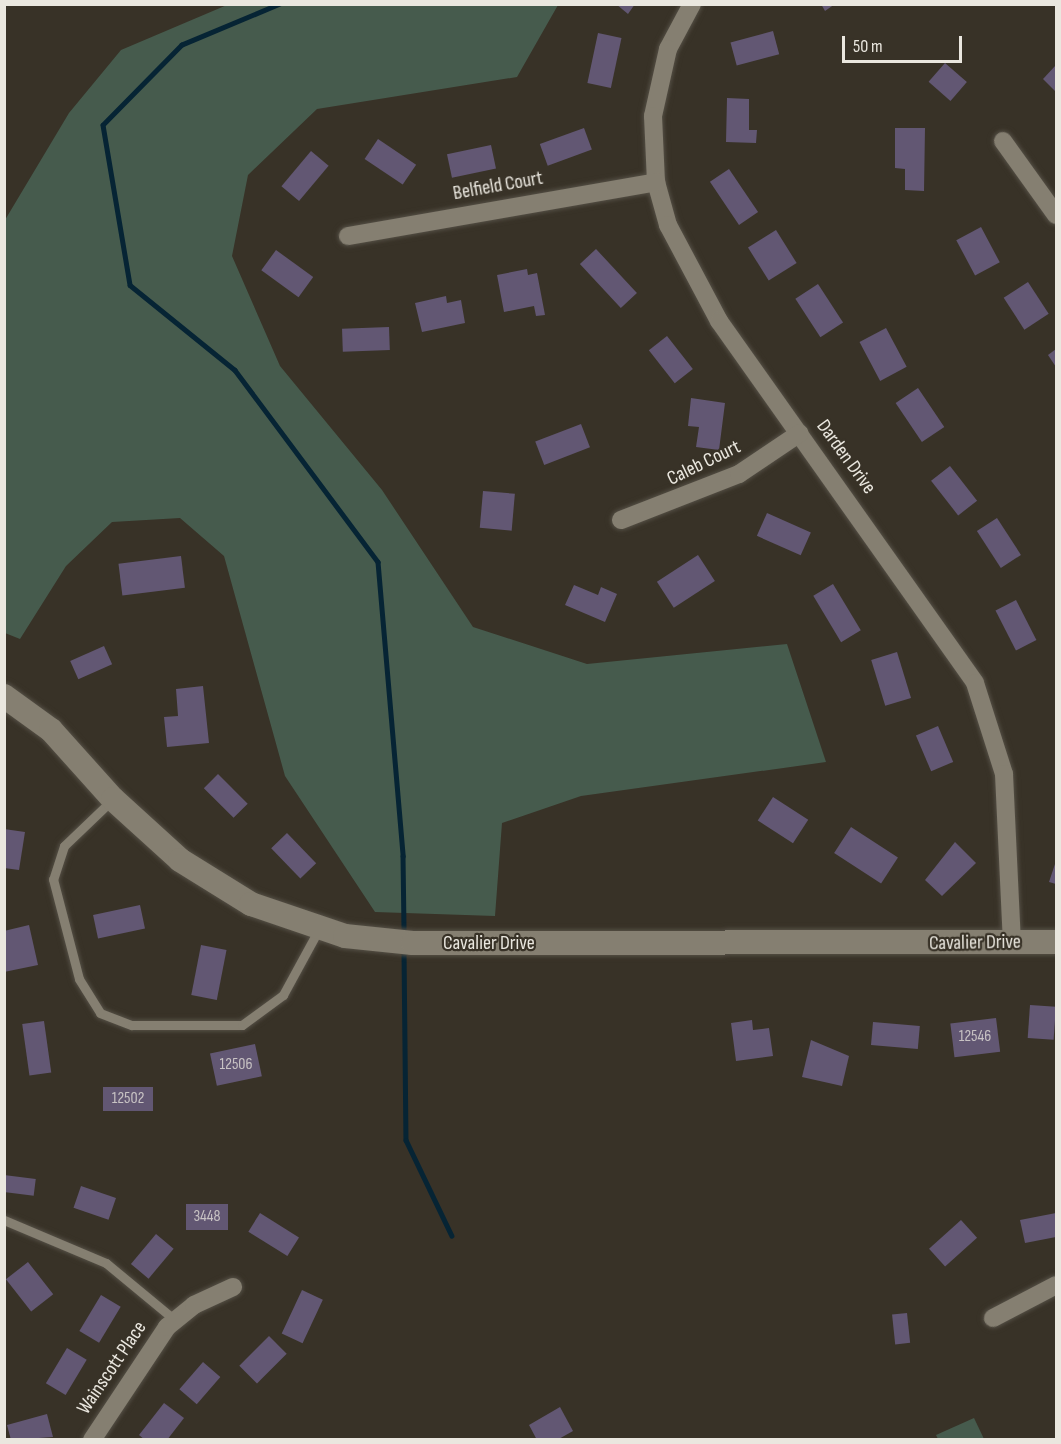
<!DOCTYPE html>
<style>
body{margin:0}
#map{position:relative;width:1061px;height:1444px;overflow:hidden;background:#383227;font-family:"Sofia Sans Condensed",sans-serif}
div>[style]{position:absolute}
.green>*{inset:0;background:#465b4d}
.stream>*{height:4.5px;margin:-2.25px;padding:0 2.25px;transform-origin:2.25px;border-radius:2.25px;background:#062434}
.building>*{inset:0;background:#625773;transform-origin:0 0}
.roads{filter:drop-shadow(0 0 2px #544f45) drop-shadow(0 0 2px #544f45)}
.lane>*{height:9px;margin:-4.5px;padding:0 4.5px;transform-origin:4.5px;border-radius:4.5px;background:#857f71}
.street>*{height:18px;margin:-9px;padding:0 9px;transform-origin:9px;border-radius:9px;background:#857f71}
.secondary>*{height:24px;margin:-12px;padding:0 12px;transform-origin:12px;border-radius:12px;background:#857f71}
span{translate:-50% -50%;white-space:nowrap;text-align:center;line-height:1.15;-webkit-text-stroke:4.5px #383227;paint-order:stroke}
.number-label{font-size:16px;color:#c8c3c4}
.number-label span{-webkit-text-stroke-width:0}
.street-label{font-size:20px;color:#eae7df}
.frame{position:absolute;inset:0;border:6px solid #eae7df;pointer-events:none}
.scale{position:absolute;left:842px;top:36px;width:120px;height:27px;box-sizing:border-box;border:3px solid #eae7df;border-top:0;padding-left:8px;font-size:18px;line-height:21px;white-space:nowrap;color:#eae7df;-webkit-text-stroke:4px #383227;paint-order:stroke}
</style>
<div id="map">
<div class="green">
<i style="clip-path:polygon(227px 5px,558px 5px,517px 77px,317px 109px,248px 175px,232px 256px,280px 366px,382px 490px,473px 627px,587px 664px,787px 644px,826px 762px,581px 796px,502px 823px,495px 916px,375px 912px,285px 776px,224px 556px,180px 518px,112px 522px,66px 566px,20px 639px,5px 633px,5px 220px,69px 113px,121px 50px)"></i>
<i style="clip-path:polygon(974px 1418px,984px 1439px,938px 1439px,936px 1435px)"></i>
</div>
<div class="stream">
<i style="left:280px;top:4px;width:106px;rotate:157.3deg"></i>
<i style="left:182px;top:45px;width:112px;rotate:134.6deg"></i>
<i style="left:103px;top:125px;width:162px;rotate:80.4deg"></i>
<i style="left:130px;top:285px;width:135px;rotate:39deg"></i>
<i style="left:235px;top:370px;width:239px;rotate:53.3deg"></i>
<i style="left:378px;top:562px;width:295px;rotate:85.1deg"></i>
<i style="left:403px;top:856px;width:74px;rotate:89.2deg"></i>
<i style="left:404px;top:951px;width:189px;rotate:89.4deg"></i>
<i style="left:406px;top:1140px;width:106px;rotate:64.4deg"></i>
</div>
<div class="building">
<i style="clip-path:polygon(616px 4px,635px 4px,628px 14px)"></i>
<i style="clip-path:polygon(821px 4px,835px 4px,825px 11px)"></i>
<i style="left:773px;top:31px;width:24px;height:44px;rotate:75deg"></i>
<i style="left:598px;top:33px;width:24px;height:51px;rotate:12deg"></i>
<i style="left:945px;top:63px;width:29px;height:25px;rotate:41deg"></i>
<i style="clip-path:polygon(1056px 65px,1056px 92px,1043px 79px)"></i>
<i style="clip-path:polygon(727px 98px,749px 99px,749px 130px,757px 130px,756px 143px,726px 142px)"></i>
<i style="left:584px;top:128px;width:23px;height:47px;rotate:70deg"></i>
<i style="clip-path:polygon(895px 128px,925px 128px,924px 191px,905px 190px,905px 169px,895px 168px)"></i>
<i style="left:378px;top:139px;width:46px;height:24px;rotate:34deg"></i>
<i style="left:491px;top:145px;width:24px;height:45px;rotate:78deg"></i>
<i style="left:311px;top:151px;width:23px;height:46px;rotate:40deg"></i>
<i style="left:729px;top:169px;width:52px;height:23px;rotate:56deg"></i>
<i style="left:981px;top:227px;width:40px;height:28px;rotate:62deg"></i>
<i style="left:776px;top:230px;width:39px;height:33px;rotate:58deg"></i>
<i style="left:596px;top:249px;width:60px;height:22px;rotate:47deg"></i>
<i style="left:276px;top:250px;width:46px;height:25px;rotate:36deg"></i>
<i style="clip-path:polygon(527px 269px,528px 275px,537px 273px,545px 315px,536px 316px,534px 306px,504px 312px,497px 275px)"></i>
<i style="left:1028px;top:282px;width:38px;height:29px;rotate:57deg"></i>
<i style="left:818px;top:284px;width:46px;height:27px;rotate:57deg"></i>
<i style="clip-path:polygon(446px 296px,447px 303px,461px 300px,465px 323px,422px 332px,415px 303px)"></i>
<i style="left:389px;top:327px;width:23px;height:47px;rotate:88deg"></i>
<i style="left:886px;top:328px;width:44px;height:30px;rotate:62deg"></i>
<i style="left:667px;top:336px;width:42px;height:23px;rotate:52deg"></i>
<i style="clip-path:polygon(1056px 349px,1056px 367px,1048px 355px)"></i>
<i style="left:918px;top:388px;width:47px;height:27px;rotate:56deg"></i>
<i style="clip-path:polygon(691px 398px,725px 403px,719px 450px,696px 447px,699px 427px,688px 426px)"></i>
<i style="left:581px;top:424px;width:25px;height:49px;rotate:69deg"></i>
<i style="left:950px;top:466px;width:44px;height:24px;rotate:52deg"></i>
<i style="left:483px;top:491px;width:32px;height:37px;rotate:5deg"></i>
<i style="left:767px;top:513px;width:48px;height:25px;rotate:24deg"></i>
<i style="left:997px;top:518px;width:44px;height:24px;rotate:57deg"></i>
<i style="left:698px;top:555px;width:31px;height:49px;rotate:57deg"></i>
<i style="left:181px;top:556px;width:32px;height:63px;rotate:83deg"></i>
<i style="left:833px;top:584px;width:54px;height:23px;rotate:59deg"></i>
<i style="clip-path:polygon(574px 585px,598px 595px,601px 587px,617px 594px,605px 622px,565px 605px)"></i>
<i style="left:1016px;top:600px;width:45px;height:23px;rotate:63deg"></i>
<i style="left:104px;top:646px;width:20px;height:37px;rotate:66deg"></i>
<i style="left:897px;top:652px;width:48px;height:27px;rotate:73deg"></i>
<i style="clip-path:polygon(203px 686px,209px 743px,167px 747px,164px 717px,178px 716px,176px 689px)"></i>
<i style="left:938px;top:726px;width:39px;height:24px;rotate:67deg"></i>
<i style="left:218px;top:774px;width:42px;height:20px;rotate:45deg"></i>
<i style="left:773px;top:797px;width:42px;height:28px;rotate:33deg"></i>
<i style="left:851px;top:827px;width:56px;height:31px;rotate:33deg"></i>
<i style="clip-path:polygon(4px 829px,25px 832px,19px 870px,4px 868px)"></i>
<i style="left:287px;top:833px;width:42px;height:22px;rotate:46deg"></i>
<i style="clip-path:polygon(955px 842px,976px 863px,942px 896px,925px 880px)"></i>
<i style="clip-path:polygon(1056px 861px,1056px 884px,1049px 882px)"></i>
<i style="left:140px;top:905px;width:24px;height:48px;rotate:78deg"></i>
<i style="clip-path:polygon(29px 925px,38px 965px,4px 972px,4px 931px)"></i>
<i style="left:201px;top:945px;width:26px;height:51px;rotate:11deg"></i>
<i style="left:1030px;top:1005px;width:26px;height:33px;rotate:4deg"></i>
<i style="left:996px;top:1018px;width:34px;height:46px;rotate:83deg"></i>
<i style="clip-path:polygon(752px 1020px,753px 1030px,769px 1028px,773px 1056px,736px 1061px,731px 1023px)"></i>
<i style="left:44px;top:1021px;width:52px;height:22px;rotate:82deg"></i>
<i style="left:873px;top:1022px;width:47px;height:23px;rotate:5deg"></i>
<i style="clip-path:polygon(811px 1040px,849px 1056px,842px 1086px,802px 1077px)"></i>
<i style="left:255px;top:1044px;width:33px;height:46px;rotate:78deg"></i>
<i style="left:103px;top:1087px;width:50px;height:24px"></i>
<i style="left:4px;top:1175px;width:32px;height:17px;rotate:7deg"></i>
<i style="left:81px;top:1186px;width:37px;height:23px;rotate:19deg"></i>
<i style="left:186px;top:1204px;width:42px;height:26px"></i>
<i style="left:260px;top:1213px;width:46px;height:22px;rotate:32deg"></i>
<i style="clip-path:polygon(1056px 1213px,1056px 1237px,1025px 1243px,1020px 1220px)"></i>
<i style="left:961px;top:1220px;width:24px;height:43px;rotate:48deg"></i>
<i style="left:156px;top:1234px;width:23px;height:39px;rotate:40deg"></i>
<i style="left:28px;top:1262px;width:41px;height:28px;rotate:52deg"></i>
<i style="left:302px;top:1290px;width:23px;height:48px;rotate:25deg"></i>
<i style="left:101px;top:1295px;width:23px;height:42px;rotate:31deg"></i>
<i style="left:907px;top:1313px;width:30px;height:15px;rotate:84deg"></i>
<i style="left:269px;top:1336px;width:25px;height:42px;rotate:45deg"></i>
<i style="left:67px;top:1348px;width:23px;height:41px;rotate:31deg"></i>
<i style="left:203px;top:1362px;width:23px;height:36px;rotate:41deg"></i>
<i style="clip-path:polygon(164px 1403px,184px 1418px,167px 1440px,145px 1440px,139px 1435px)"></i>
<i style="clip-path:polygon(560px 1407px,573px 1431px,557px 1440px,537px 1440px,529px 1425px)"></i>
<i style="clip-path:polygon(47px 1414px,53px 1437px,11px 1440px,7px 1425px)"></i>
</div>
<div class="roads">
<div class="lane">
<i style="left:113px;top:799px;width:68px;rotate:136.2deg"></i>
<i style="left:64px;top:846px;width:35px;rotate:108deg"></i>
<i style="left:53px;top:879px;width:103px;rotate:75.4deg"></i>
<i style="left:79px;top:979px;width:40px;rotate:58deg"></i>
<i style="left:100px;top:1013px;width:34px;rotate:21deg"></i>
<i style="left:132px;top:1025px;width:110px"></i>
<i style="left:242px;top:1025px;width:51px;rotate:-36.2deg"></i>
<i style="left:283px;top:995px;width:75px;rotate:-61.4deg"></i>
<i style="left:4px;top:1220px;width:111px;rotate:22.9deg"></i>
<i style="left:106px;top:1263px;width:89px;rotate:39.6deg"></i>
</div>
<div class="street">
<i style="left:692px;top:4px;width:51px;rotate:118.1deg"></i>
<i style="left:668px;top:49px;width:69px;rotate:102.6deg"></i>
<i style="left:653px;top:116px;width:66px;rotate:87.4deg"></i>
<i style="left:656px;top:182px;width:45px;rotate:74.4deg"></i>
<i style="left:668px;top:225px;width:109px;rotate:62deg"></i>
<i style="left:719px;top:321px;width:443px;rotate:54.7deg"></i>
<i style="left:975px;top:683px;width:96px;rotate:72.3deg"></i>
<i style="left:1004px;top:774px;width:168px;rotate:87.3deg"></i>
<i style="left:1003px;top:141px;width:91px;rotate:54.4deg"></i>
<i style="left:348px;top:236px;width:313px;rotate:-9.9deg"></i>
<i style="left:621px;top:520px;width:127px;rotate:-21.3deg"></i>
<i style="left:739px;top:474px;width:73px;rotate:-33.9deg"></i>
<i style="left:993px;top:1318px;width:71px;rotate:-27.6deg"></i>
<i style="left:92px;top:1440px;width:136px;rotate:-56.4deg"></i>
<i style="left:167px;top:1327px;width:35px;rotate:-39deg"></i>
<i style="left:194px;top:1305px;width:43px;rotate:-24.8deg"></i>
</div>
<div class="secondary">
<i style="left:4px;top:696px;width:58px;rotate:35.9deg"></i>
<i style="left:51px;top:730px;width:93px;rotate:48.1deg"></i>
<i style="left:113px;top:799px;width:91px;rotate:42.3deg"></i>
<i style="left:180px;top:860px;width:84px;rotate:31.8deg"></i>
<i style="left:251px;top:904px;width:99px;rotate:18.8deg"></i>
<i style="left:345px;top:936px;width:68px;rotate:5.9deg"></i>
<i style="left:413px;top:943px;width:643px;rotate:-0.09deg"></i>
</div>
</div>
<div class="number-label">
<span style="left:975px;top:1037px">12546</span>
<span style="left:236px;top:1065px">12506</span>
<span style="left:128px;top:1099px">12502</span>
<span style="left:207px;top:1217px">3448</span>
</div>
<div class="street-label">
<span style="left:498px;top:186px;rotate:-10deg">Belfield Court</span>
<span style="left:846px;top:457px;rotate:54deg">Darden Drive</span>
<span style="left:704px;top:463px;rotate:-26deg">Caleb Court</span>
<span style="left:489px;top:943px">Cavalier Drive</span>
<span style="left:975px;top:943px;rotate:-1deg">Cavalier Drive</span>
<span style="left:112px;top:1368px;rotate:-56deg">Wainscott Place</span>
</div>
<div class="frame"></div>
<div class="scale">50 m</div>
</div>
